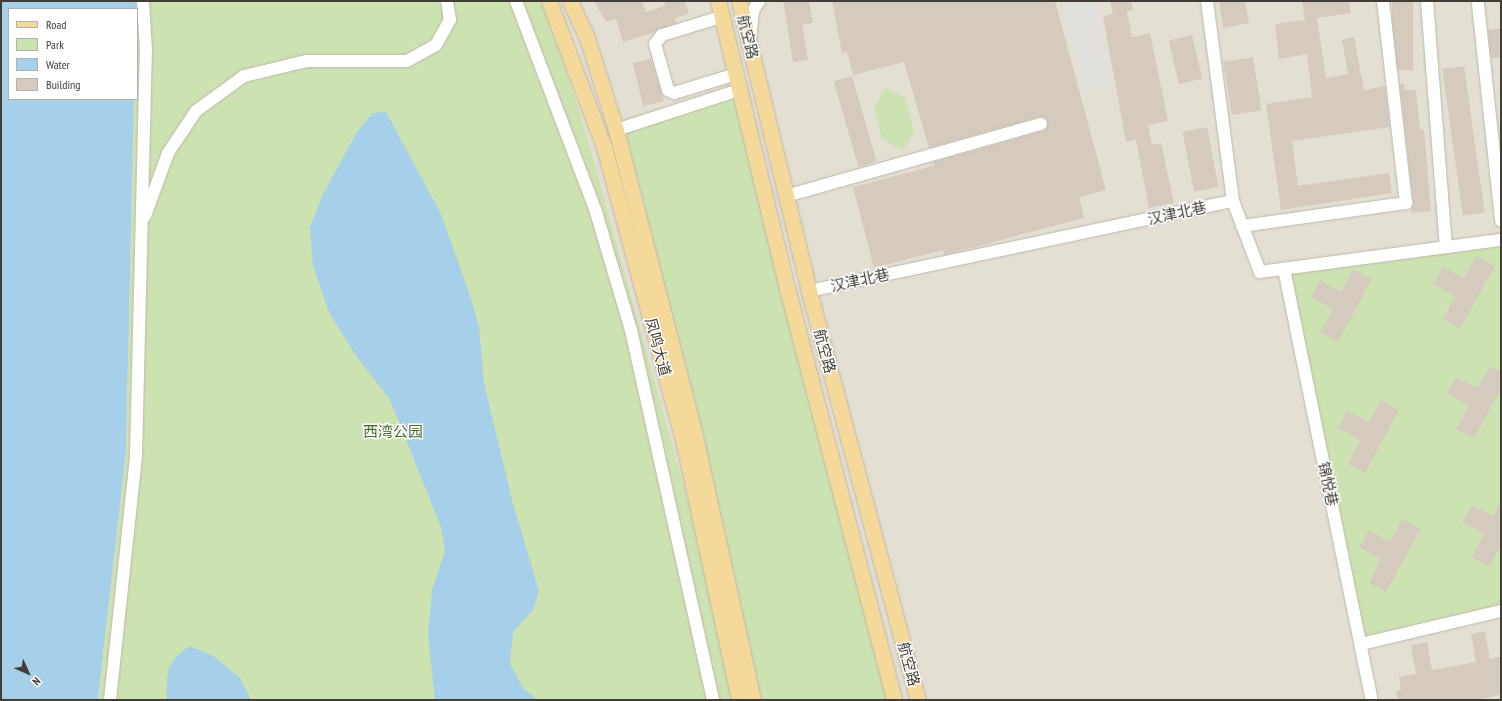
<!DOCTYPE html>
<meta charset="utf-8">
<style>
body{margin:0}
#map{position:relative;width:1502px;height:701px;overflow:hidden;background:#f1ede5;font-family:"PT Sans Narrow","Noto Sans SC",sans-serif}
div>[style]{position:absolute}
.residential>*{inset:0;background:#e4dfd3}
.green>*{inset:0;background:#cde2b1;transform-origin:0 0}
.parking>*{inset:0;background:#e2e0dd}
.water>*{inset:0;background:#a6cfe9}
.building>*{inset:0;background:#d4cbbe;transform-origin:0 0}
.roads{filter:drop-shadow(0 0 1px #beb7ab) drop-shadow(0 0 1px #beb7ab)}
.minor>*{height:12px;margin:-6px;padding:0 6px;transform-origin:6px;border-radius:6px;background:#fff}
.major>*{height:15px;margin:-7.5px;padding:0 7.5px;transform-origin:7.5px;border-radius:7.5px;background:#f5d99a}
span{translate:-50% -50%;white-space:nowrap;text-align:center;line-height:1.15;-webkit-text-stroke:3px #fff;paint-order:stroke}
.street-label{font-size:15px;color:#423d35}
.park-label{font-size:15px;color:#486e2e}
.frame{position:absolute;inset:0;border:2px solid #423d35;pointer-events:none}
.legend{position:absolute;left:8px;top:8px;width:130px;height:92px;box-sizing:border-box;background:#fff;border:1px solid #b3b1ae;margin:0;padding:5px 7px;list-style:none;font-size:12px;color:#423d35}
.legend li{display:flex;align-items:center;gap:8px;height:20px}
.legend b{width:20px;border:1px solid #b3b1ae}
.north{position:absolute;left:8px;top:653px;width:40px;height:40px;-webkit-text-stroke:3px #fff;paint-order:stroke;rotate:135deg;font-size:11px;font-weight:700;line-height:16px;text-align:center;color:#423d35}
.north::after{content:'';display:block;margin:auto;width:14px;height:18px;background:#423d35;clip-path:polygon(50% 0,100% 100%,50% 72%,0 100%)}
</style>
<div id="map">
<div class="residential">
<i style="clip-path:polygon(546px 1px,1501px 1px,1501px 700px,743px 700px,587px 136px)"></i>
</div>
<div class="green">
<i style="clip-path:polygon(136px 1px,545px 1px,587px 136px,743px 700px,98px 700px,126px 452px,134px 99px,137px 99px)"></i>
<i style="clip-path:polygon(886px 88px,905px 97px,914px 131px,903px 151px,882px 139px,874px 108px)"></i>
<i style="left:739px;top:90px;width:630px;height:129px;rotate:76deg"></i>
<i style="clip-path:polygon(1501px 242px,1501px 615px,1363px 648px,1288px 273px)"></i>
</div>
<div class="parking">
<i style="clip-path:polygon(1085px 1px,1098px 1px,1110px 88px,1085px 90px,1061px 5px)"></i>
</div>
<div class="water">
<i style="clip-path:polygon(1px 1px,136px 1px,136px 9px,9px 9px,9px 99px,134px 99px,126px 452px,98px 700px,1px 700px)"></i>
<i style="clip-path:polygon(386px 112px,440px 212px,469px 292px,479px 327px,484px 383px,512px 500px,539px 591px,533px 610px,513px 632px,510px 664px,524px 689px,538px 700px,435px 700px,428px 635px,432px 590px,445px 551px,441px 527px,390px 400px,355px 354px,330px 314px,313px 266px,310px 227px,323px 194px,357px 132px,373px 113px)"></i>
<i style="clip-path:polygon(189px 646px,212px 655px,240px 678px,251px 700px,166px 700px,168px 671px,174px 659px)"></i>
</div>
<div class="building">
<i style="clip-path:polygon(594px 1px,642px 1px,646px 12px,665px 6px,664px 1px,685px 1px,689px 14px,675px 18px,676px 23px,655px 32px,623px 42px,616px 19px,606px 22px)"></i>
<i style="clip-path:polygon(783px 1px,809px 1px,813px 23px,802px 25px,808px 60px,793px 62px)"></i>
<i style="clip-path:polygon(832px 1px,1055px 1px,1106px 190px,1079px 197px,1084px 218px,952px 253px,944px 255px,943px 250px,874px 268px,853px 187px,922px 169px,934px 165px,933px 162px,1043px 131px,1048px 122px,1046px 118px,1039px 117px,929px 148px,904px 62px,853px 75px,847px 52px,842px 53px)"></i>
<i style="clip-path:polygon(1110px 1px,1131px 1px,1133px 10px,1127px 11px,1132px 37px,1150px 33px,1168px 121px,1148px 125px,1152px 145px,1161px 143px,1174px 203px,1149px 208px,1136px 140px,1126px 142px,1103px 16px,1113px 14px)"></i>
<i style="clip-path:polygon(1219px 1px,1245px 1px,1249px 23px,1223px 28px)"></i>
<i style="clip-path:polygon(1302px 1px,1349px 1px,1351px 13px,1317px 18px,1326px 78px,1348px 74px,1342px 40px,1354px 37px,1364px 90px,1385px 86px,1390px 127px,1292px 141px,1298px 186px,1389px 173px,1392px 193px,1281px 210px,1266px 104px,1312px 97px,1307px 54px,1279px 59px,1275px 24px,1305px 20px)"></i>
<i style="left:1392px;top:1px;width:21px;height:69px"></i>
<i style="clip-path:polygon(1501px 28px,1501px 57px,1491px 58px,1488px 30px)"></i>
<i style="left:1192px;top:35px;width:45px;height:24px;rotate:77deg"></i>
<i style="left:1253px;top:57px;width:54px;height:30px;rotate:81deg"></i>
<i style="clip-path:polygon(651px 59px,664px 101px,643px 106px,633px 63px)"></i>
<i style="left:1464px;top:66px;width:148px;height:22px;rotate:82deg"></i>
<i style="left:852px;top:76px;width:89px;height:19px;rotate:74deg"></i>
<i style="clip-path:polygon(1400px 84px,1404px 84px,1405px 90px,1416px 90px,1420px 130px,1424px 129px,1431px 211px,1411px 213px,1413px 202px)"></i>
<i style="left:1207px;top:127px;width:61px;height:25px;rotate:79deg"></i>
<i style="clip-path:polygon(1476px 256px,1495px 266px,1460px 329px,1443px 319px,1455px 296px,1433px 284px,1443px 267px,1464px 278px)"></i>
<i style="clip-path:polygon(1353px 269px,1372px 279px,1338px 342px,1320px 332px,1333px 309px,1311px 297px,1320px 280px,1341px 292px)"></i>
<i style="clip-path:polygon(1490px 366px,1501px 372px,1501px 389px,1474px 438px,1456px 429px,1469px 405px,1447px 394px,1456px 377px,1478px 388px)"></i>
<i style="clip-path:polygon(1381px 400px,1399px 410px,1365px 473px,1348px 464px,1360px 440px,1338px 428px,1347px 411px,1369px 422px)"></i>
<i style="clip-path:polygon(1501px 501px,1501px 545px,1489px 567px,1472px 557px,1484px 534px,1462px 522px,1472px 505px,1493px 516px)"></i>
<i style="clip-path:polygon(1402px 519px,1421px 529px,1386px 592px,1369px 583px,1381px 559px,1359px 547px,1369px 530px,1390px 542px)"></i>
<i style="clip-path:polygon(1485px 631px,1490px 659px,1501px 656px,1501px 695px,1474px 700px,1398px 700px,1396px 691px,1401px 690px,1399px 677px,1416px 674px,1411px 645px,1427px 642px,1432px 670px,1476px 662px,1471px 634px)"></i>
</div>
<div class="roads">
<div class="minor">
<i style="left:516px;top:1px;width:226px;rotate:69.2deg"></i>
<i style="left:596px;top:212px;width:123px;rotate:73.5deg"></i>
<i style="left:631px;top:330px;width:379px;rotate:77.5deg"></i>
<i style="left:1207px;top:1px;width:202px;rotate:82.6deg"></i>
<i style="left:1427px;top:1px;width:247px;rotate:85.6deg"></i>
<i style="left:1478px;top:4px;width:218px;rotate:83.9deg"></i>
<i style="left:721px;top:17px;width:62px;rotate:163deg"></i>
<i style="left:662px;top:35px;width:11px;rotate:128deg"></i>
<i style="left:655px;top:44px;width:48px;rotate:74.2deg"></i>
<i style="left:668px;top:90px;width:7px;rotate:27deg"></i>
<i style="left:674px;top:93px;width:65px;rotate:-17deg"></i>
<i style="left:750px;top:39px;width:28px;rotate:-84deg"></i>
<i style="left:753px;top:11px;width:12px;rotate:-59deg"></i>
<i style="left:616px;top:130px;width:129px;rotate:-18deg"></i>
<i style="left:786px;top:196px;width:265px;rotate:-15.8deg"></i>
<i style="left:145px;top:216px;width:67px;rotate:-69.9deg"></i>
<i style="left:168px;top:153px;width:50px;rotate:-56.3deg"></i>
<i style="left:196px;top:111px;width:59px;rotate:-36.1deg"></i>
<i style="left:244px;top:76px;width:65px;rotate:-13.4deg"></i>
<i style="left:307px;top:61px;width:100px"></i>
<i style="left:407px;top:61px;width:33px;rotate:-29deg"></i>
<i style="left:436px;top:45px;width:29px;rotate:-61deg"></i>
<i style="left:450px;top:20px;width:19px;rotate:-99deg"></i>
<i style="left:1242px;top:226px;width:166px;rotate:-8deg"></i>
<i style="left:1406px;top:203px;width:203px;rotate:-96.5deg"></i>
<i style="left:1284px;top:269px;width:440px;rotate:78.5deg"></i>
<i style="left:809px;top:291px;width:433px;rotate:-12deg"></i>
<i style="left:1233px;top:201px;width:76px;rotate:69.2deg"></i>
<i style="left:1260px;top:272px;width:243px;rotate:-7.6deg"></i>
<i style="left:1361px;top:644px;width:144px;rotate:-13.3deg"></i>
<i style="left:110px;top:700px;width:246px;rotate:-83.9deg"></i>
<i style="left:136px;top:455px;width:405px;rotate:-88.6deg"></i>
<i style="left:146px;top:50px;width:49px;rotate:-93.5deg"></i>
</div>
<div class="major">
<i style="left:549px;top:1px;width:156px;rotate:69.4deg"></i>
<i style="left:604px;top:147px;width:303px;rotate:74.9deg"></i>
<i style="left:683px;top:440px;width:266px;rotate:77.8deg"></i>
<i style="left:570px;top:1px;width:41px;rotate:65.3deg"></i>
<i style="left:587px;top:38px;width:96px;rotate:72.5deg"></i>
<i style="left:616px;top:130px;width:316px;rotate:75.5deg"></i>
<i style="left:695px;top:436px;width:270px;rotate:77.6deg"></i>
<i style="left:718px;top:1px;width:303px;rotate:76.5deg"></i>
<i style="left:789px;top:296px;width:417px;rotate:75.4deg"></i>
<i style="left:739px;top:1px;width:298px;rotate:76.4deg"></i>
<i style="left:809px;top:291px;width:423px;rotate:75.1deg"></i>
</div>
</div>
<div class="street-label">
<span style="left:748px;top:37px;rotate:76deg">航空路</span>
<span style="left:1177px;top:213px;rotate:-12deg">汉津北巷</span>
<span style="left:860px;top:280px;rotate:-12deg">汉津北巷</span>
<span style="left:658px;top:347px;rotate:75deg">凤鸣大道</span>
<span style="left:825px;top:351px;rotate:75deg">航空路</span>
<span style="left:1328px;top:484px;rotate:78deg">锦悦巷</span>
<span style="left:909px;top:664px;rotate:75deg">航空路</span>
</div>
<div class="park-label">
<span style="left:393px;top:432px">西湾公园</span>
</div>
<div class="frame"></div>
<ul class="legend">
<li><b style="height:5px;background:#f5d99a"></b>Road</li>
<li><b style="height:11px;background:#cde2b1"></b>Park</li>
<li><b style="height:11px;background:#a6cfe9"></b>Water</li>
<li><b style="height:11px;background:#d4cbbe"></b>Building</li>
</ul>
<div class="north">N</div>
</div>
